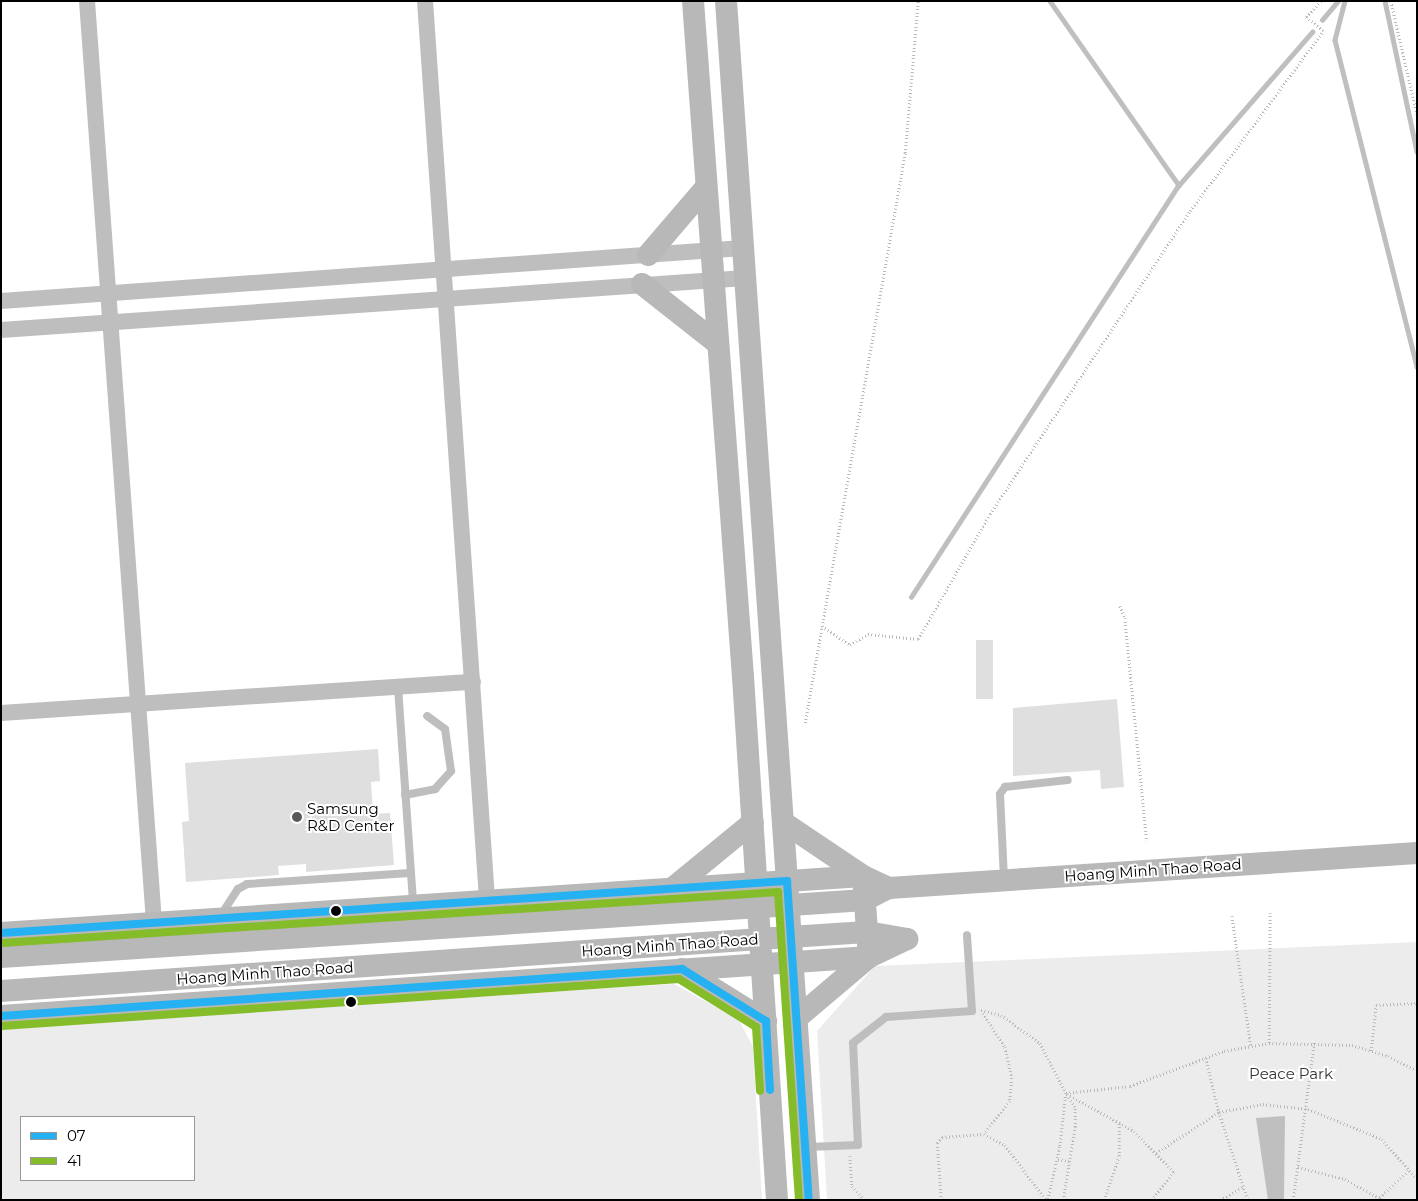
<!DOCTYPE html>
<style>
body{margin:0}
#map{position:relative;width:1418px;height:1201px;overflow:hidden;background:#fff;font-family:Montserrat,sans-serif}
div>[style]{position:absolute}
.green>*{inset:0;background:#ececec}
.water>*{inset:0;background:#bfbfbf}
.stream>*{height:4.5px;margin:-2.25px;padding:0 2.25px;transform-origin:2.25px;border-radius:2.25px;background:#bfbfbf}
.building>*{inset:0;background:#dfdfdf;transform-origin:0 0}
.path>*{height:2.5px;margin-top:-1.25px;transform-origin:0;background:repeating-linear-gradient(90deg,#b9b9b9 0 1px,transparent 0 3.5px)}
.lane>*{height:8px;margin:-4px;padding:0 4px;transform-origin:4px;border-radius:4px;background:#bebebe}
.street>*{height:16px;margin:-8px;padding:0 8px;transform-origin:8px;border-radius:8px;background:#bebebe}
.secondary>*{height:22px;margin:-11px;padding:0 11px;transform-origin:11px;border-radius:11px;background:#b8b8b8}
.bus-1>*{height:8px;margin:-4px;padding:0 4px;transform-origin:4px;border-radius:4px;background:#25b1f2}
.bus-2>*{height:8px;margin:-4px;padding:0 4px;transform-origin:4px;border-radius:4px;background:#85bc2a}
.dots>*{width:14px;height:14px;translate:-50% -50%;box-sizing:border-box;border:2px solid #fff;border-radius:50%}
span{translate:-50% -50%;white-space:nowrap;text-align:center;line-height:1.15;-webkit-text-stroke:4px #fff;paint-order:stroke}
.poi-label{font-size:15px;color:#000}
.left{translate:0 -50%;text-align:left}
.street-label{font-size:15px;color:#000}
.park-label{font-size:15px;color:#333}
.frame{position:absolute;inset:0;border:2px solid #000;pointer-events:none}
.legend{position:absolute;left:20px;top:1116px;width:175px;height:65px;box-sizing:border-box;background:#fff;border:1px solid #999;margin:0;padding:6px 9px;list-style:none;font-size:15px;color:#000}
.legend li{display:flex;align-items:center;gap:10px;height:25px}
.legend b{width:25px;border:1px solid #999}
</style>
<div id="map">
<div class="green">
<i style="clip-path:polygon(1417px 942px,1417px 1200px,827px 1200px,817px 1031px,875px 966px)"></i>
<i style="clip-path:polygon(evenodd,674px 984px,739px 1020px,753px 1047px,762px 1200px,1px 1200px,1px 1028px,674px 984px,194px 1117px,194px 1180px,21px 1180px,21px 1117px,194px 1117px)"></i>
</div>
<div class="water">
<i style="clip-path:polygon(1285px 1116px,1284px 1199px,1268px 1200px,1256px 1118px)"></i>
</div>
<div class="stream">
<i style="left:1050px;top:1px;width:225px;rotate:55deg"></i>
<i style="left:1345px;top:1px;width:40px;rotate:104.4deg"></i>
<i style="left:1335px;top:40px;width:337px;rotate:75.9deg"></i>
<i style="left:1385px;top:1px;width:154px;rotate:78deg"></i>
<i style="left:1322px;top:20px;width:25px;rotate:-50deg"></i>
<i style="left:911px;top:597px;width:491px;rotate:-57deg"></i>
<i style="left:1179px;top:185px;width:203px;rotate:-49deg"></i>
</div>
<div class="building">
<i style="left:976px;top:640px;width:17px;height:59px"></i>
<i style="clip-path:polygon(1117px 699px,1124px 787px,1101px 789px,1100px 770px,1013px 776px,1013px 708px)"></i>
<i style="clip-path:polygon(378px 749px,380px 781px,371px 782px,373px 814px,390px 813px,394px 865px,306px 872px,306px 864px,278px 866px,279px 875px,186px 882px,182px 822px,189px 821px,185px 763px)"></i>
</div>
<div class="path">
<i style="left:1391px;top:1px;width:116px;rotate:77deg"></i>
<i style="left:1120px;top:606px;width:13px;rotate:67deg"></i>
<i style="left:1125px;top:618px;width:224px;rotate:84.4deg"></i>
<i style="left:822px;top:626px;width:34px;rotate:34deg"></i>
<i style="left:850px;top:645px;width:21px;rotate:-31deg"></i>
<i style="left:868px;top:634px;width:50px;rotate:5.7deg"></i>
<i style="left:918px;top:639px;width:144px;rotate:-60.1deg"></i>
<i style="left:990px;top:514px;width:363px;rotate:-56.6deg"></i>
<i style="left:1190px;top:211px;width:224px;rotate:-53.5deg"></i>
<i style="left:1323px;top:31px;width:22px;rotate:-141deg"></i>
<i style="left:1306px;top:17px;width:22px;rotate:-47deg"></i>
<i style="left:805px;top:723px;width:579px;rotate:-80.05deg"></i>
<i style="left:905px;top:153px;width:153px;rotate:-85.1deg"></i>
<i style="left:1232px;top:916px;width:131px;rotate:81.7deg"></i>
<i style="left:981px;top:1010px;width:21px;rotate:14deg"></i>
<i style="left:1001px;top:1015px;width:48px;rotate:35.7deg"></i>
<i style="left:1040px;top:1043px;width:56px;rotate:62.5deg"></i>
<i style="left:1066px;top:1093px;width:54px;rotate:96.3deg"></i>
<i style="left:1060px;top:1147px;width:54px;rotate:102.8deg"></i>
<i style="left:983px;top:1013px;width:40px;rotate:57.1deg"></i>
<i style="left:1005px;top:1047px;width:32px;rotate:77deg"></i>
<i style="left:1012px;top:1078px;width:23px;rotate:95deg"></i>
<i style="left:1010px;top:1101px;width:42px;rotate:128.2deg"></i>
<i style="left:1269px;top:1043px;width:130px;rotate:-89.6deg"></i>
<i style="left:1371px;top:1051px;width:46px;rotate:-83.8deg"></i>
<i style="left:1376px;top:1005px;width:41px;rotate:-2.8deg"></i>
<i style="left:1206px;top:1058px;width:56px;rotate:76.5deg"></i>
<i style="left:1219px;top:1112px;width:93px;rotate:71.8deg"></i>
<i style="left:1066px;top:1093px;width:64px;rotate:-6.2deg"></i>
<i style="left:1130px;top:1086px;width:100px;rotate:-20.4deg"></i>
<i style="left:1224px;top:1051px;width:46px;rotate:-10.1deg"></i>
<i style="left:1269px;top:1043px;width:83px;rotate:1.4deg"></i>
<i style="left:1352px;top:1045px;width:38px;rotate:17deg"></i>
<i style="left:1388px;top:1056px;width:33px;rotate:27deg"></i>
<i style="left:1067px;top:1094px;width:77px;rotate:28.9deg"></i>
<i style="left:1134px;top:1131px;width:57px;rotate:45.7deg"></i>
<i style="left:1174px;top:1172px;width:36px;rotate:128deg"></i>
<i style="left:1156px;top:1153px;width:75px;rotate:-33.1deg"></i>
<i style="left:1219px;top:1112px;width:45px;rotate:-10.3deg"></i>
<i style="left:1263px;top:1104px;width:45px;rotate:6.3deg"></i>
<i style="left:1308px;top:1109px;width:80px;rotate:22.1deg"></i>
<i style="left:1382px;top:1139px;width:53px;rotate:48.8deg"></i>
<i style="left:850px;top:1156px;width:30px;rotate:86deg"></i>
<i style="left:852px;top:1186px;width:19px;rotate:47deg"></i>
<i style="left:1058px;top:1159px;width:14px;rotate:12deg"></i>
<i style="left:1298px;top:1167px;width:49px;rotate:14.3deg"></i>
<i style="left:1345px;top:1179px;width:39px;rotate:29deg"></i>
<i style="left:941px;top:1200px;width:57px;rotate:-94deg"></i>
<i style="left:937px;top:1143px;width:8px;rotate:-50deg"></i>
<i style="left:942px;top:1137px;width:42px;rotate:-4.1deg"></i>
<i style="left:984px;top:1134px;width:24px;rotate:28deg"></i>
<i style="left:1005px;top:1145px;width:69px;rotate:53.3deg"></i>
<i style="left:1063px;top:1200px;width:74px;rotate:-80.7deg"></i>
<i style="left:1075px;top:1127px;width:20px;rotate:-90deg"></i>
<i style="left:1075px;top:1107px;width:16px;rotate:-125deg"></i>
<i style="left:1104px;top:1200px;width:46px;rotate:-71.2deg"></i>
<i style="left:1119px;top:1156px;width:34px;rotate:-90deg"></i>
<i style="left:1220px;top:1200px;width:28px;rotate:-30deg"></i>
<i style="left:1293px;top:1200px;width:159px;rotate:-82.4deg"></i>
<i style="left:1377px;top:1200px;width:45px;rotate:-43.2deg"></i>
</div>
<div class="lane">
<i style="left:398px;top:687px;width:217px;rotate:86deg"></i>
<i style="left:405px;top:795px;width:31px;rotate:-11deg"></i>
<i style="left:435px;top:789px;width:24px;rotate:-48deg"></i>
<i style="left:451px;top:771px;width:42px;rotate:-98.1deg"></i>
<i style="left:445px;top:729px;width:22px;rotate:-144deg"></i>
<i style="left:1004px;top:879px;width:85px;rotate:-92.7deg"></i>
<i style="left:1000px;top:794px;width:9px;rotate:-54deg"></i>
<i style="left:1005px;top:787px;width:63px;rotate:-6.3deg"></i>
<i style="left:221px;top:915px;width:31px;rotate:-57deg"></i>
<i style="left:238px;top:889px;width:10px;rotate:-29deg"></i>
<i style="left:247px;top:884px;width:163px;rotate:-3.9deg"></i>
<i style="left:808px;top:1147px;width:50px;rotate:-2.3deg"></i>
<i style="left:858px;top:1145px;width:102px;rotate:-92.8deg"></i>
<i style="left:853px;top:1043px;width:42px;rotate:-38.2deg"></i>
<i style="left:886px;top:1017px;width:86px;rotate:-4deg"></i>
<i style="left:972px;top:1011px;width:76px;rotate:-93.8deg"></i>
</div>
<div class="street">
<i style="left:87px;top:1px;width:923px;rotate:85.84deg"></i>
<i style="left:425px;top:1px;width:901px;rotate:86.05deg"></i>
<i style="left:1px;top:301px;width:744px;rotate:-4.09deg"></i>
<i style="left:1px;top:330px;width:746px;rotate:-4deg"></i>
<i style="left:1px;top:713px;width:473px;rotate:-3.8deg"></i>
</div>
<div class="secondary">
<i style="left:693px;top:1px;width:678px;rotate:85.77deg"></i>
<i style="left:743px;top:677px;width:524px;rotate:86.28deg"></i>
<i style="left:726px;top:1px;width:1202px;rotate:86.04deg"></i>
<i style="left:648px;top:255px;width:89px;rotate:-49.5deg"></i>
<i style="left:642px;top:284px;width:97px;rotate:38.3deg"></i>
<i style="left:783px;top:822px;width:97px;rotate:34deg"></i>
<i style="left:863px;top:876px;width:81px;rotate:85.8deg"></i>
<i style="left:869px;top:957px;width:94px;rotate:139.7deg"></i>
<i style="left:674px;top:891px;width:4px;rotate:-90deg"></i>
<i style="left:674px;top:887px;width:102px;rotate:-39.4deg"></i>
<i style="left:1px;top:933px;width:864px;rotate:-3.78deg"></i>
<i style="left:863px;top:876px;width:29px;rotate:25deg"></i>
<i style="left:1px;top:957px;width:866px;rotate:-3.77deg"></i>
<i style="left:865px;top:900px;width:27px;rotate:-27deg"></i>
<i style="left:889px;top:888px;width:529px;rotate:-3.79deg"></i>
<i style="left:682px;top:969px;width:99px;rotate:31.8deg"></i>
<i style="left:1px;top:991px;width:775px;rotate:-3.92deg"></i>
<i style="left:774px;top:938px;width:93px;rotate:-3.7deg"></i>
<i style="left:867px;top:932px;width:41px;rotate:9.9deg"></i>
<i style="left:1px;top:1016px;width:870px;rotate:-3.89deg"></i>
<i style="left:869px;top:957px;width:42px;rotate:-25.3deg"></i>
</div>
<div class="bus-1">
<i style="left:1px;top:933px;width:788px;rotate:-3.79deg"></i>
<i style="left:787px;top:881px;width:320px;rotate:86.1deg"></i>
<i style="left:1px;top:1016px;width:683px;rotate:-3.95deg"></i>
<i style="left:682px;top:969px;width:99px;rotate:31.8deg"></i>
<i style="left:766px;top:1021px;width:69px;rotate:86.7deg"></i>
</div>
<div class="bus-2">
<i style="left:2px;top:943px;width:778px;rotate:-3.76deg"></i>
<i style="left:778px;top:892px;width:309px;rotate:86.1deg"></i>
<i style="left:2px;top:1026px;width:679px;rotate:-3.97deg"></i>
<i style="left:679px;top:979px;width:91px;rotate:31.9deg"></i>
<i style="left:756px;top:1027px;width:64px;rotate:86.4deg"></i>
</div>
<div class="dots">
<i style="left:297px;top:817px;background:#595959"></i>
<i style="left:336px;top:911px;background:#000"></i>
<i style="left:351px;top:1002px;background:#000"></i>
</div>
<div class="poi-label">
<span class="left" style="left:307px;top:817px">Samsung<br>R&amp;D Center</span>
</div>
<div class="street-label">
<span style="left:1153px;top:870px;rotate:-4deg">Hoang Minh Thao Road</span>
<span style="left:670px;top:945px;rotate:-4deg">Hoang Minh Thao Road</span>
<span style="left:265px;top:973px;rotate:-4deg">Hoang Minh Thao Road</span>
</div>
<div class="park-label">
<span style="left:1291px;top:1074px">Peace Park</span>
</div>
<div class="frame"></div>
<ul class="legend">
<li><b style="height:6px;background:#25b1f2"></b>07</li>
<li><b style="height:6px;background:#85bc2a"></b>41</li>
</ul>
</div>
